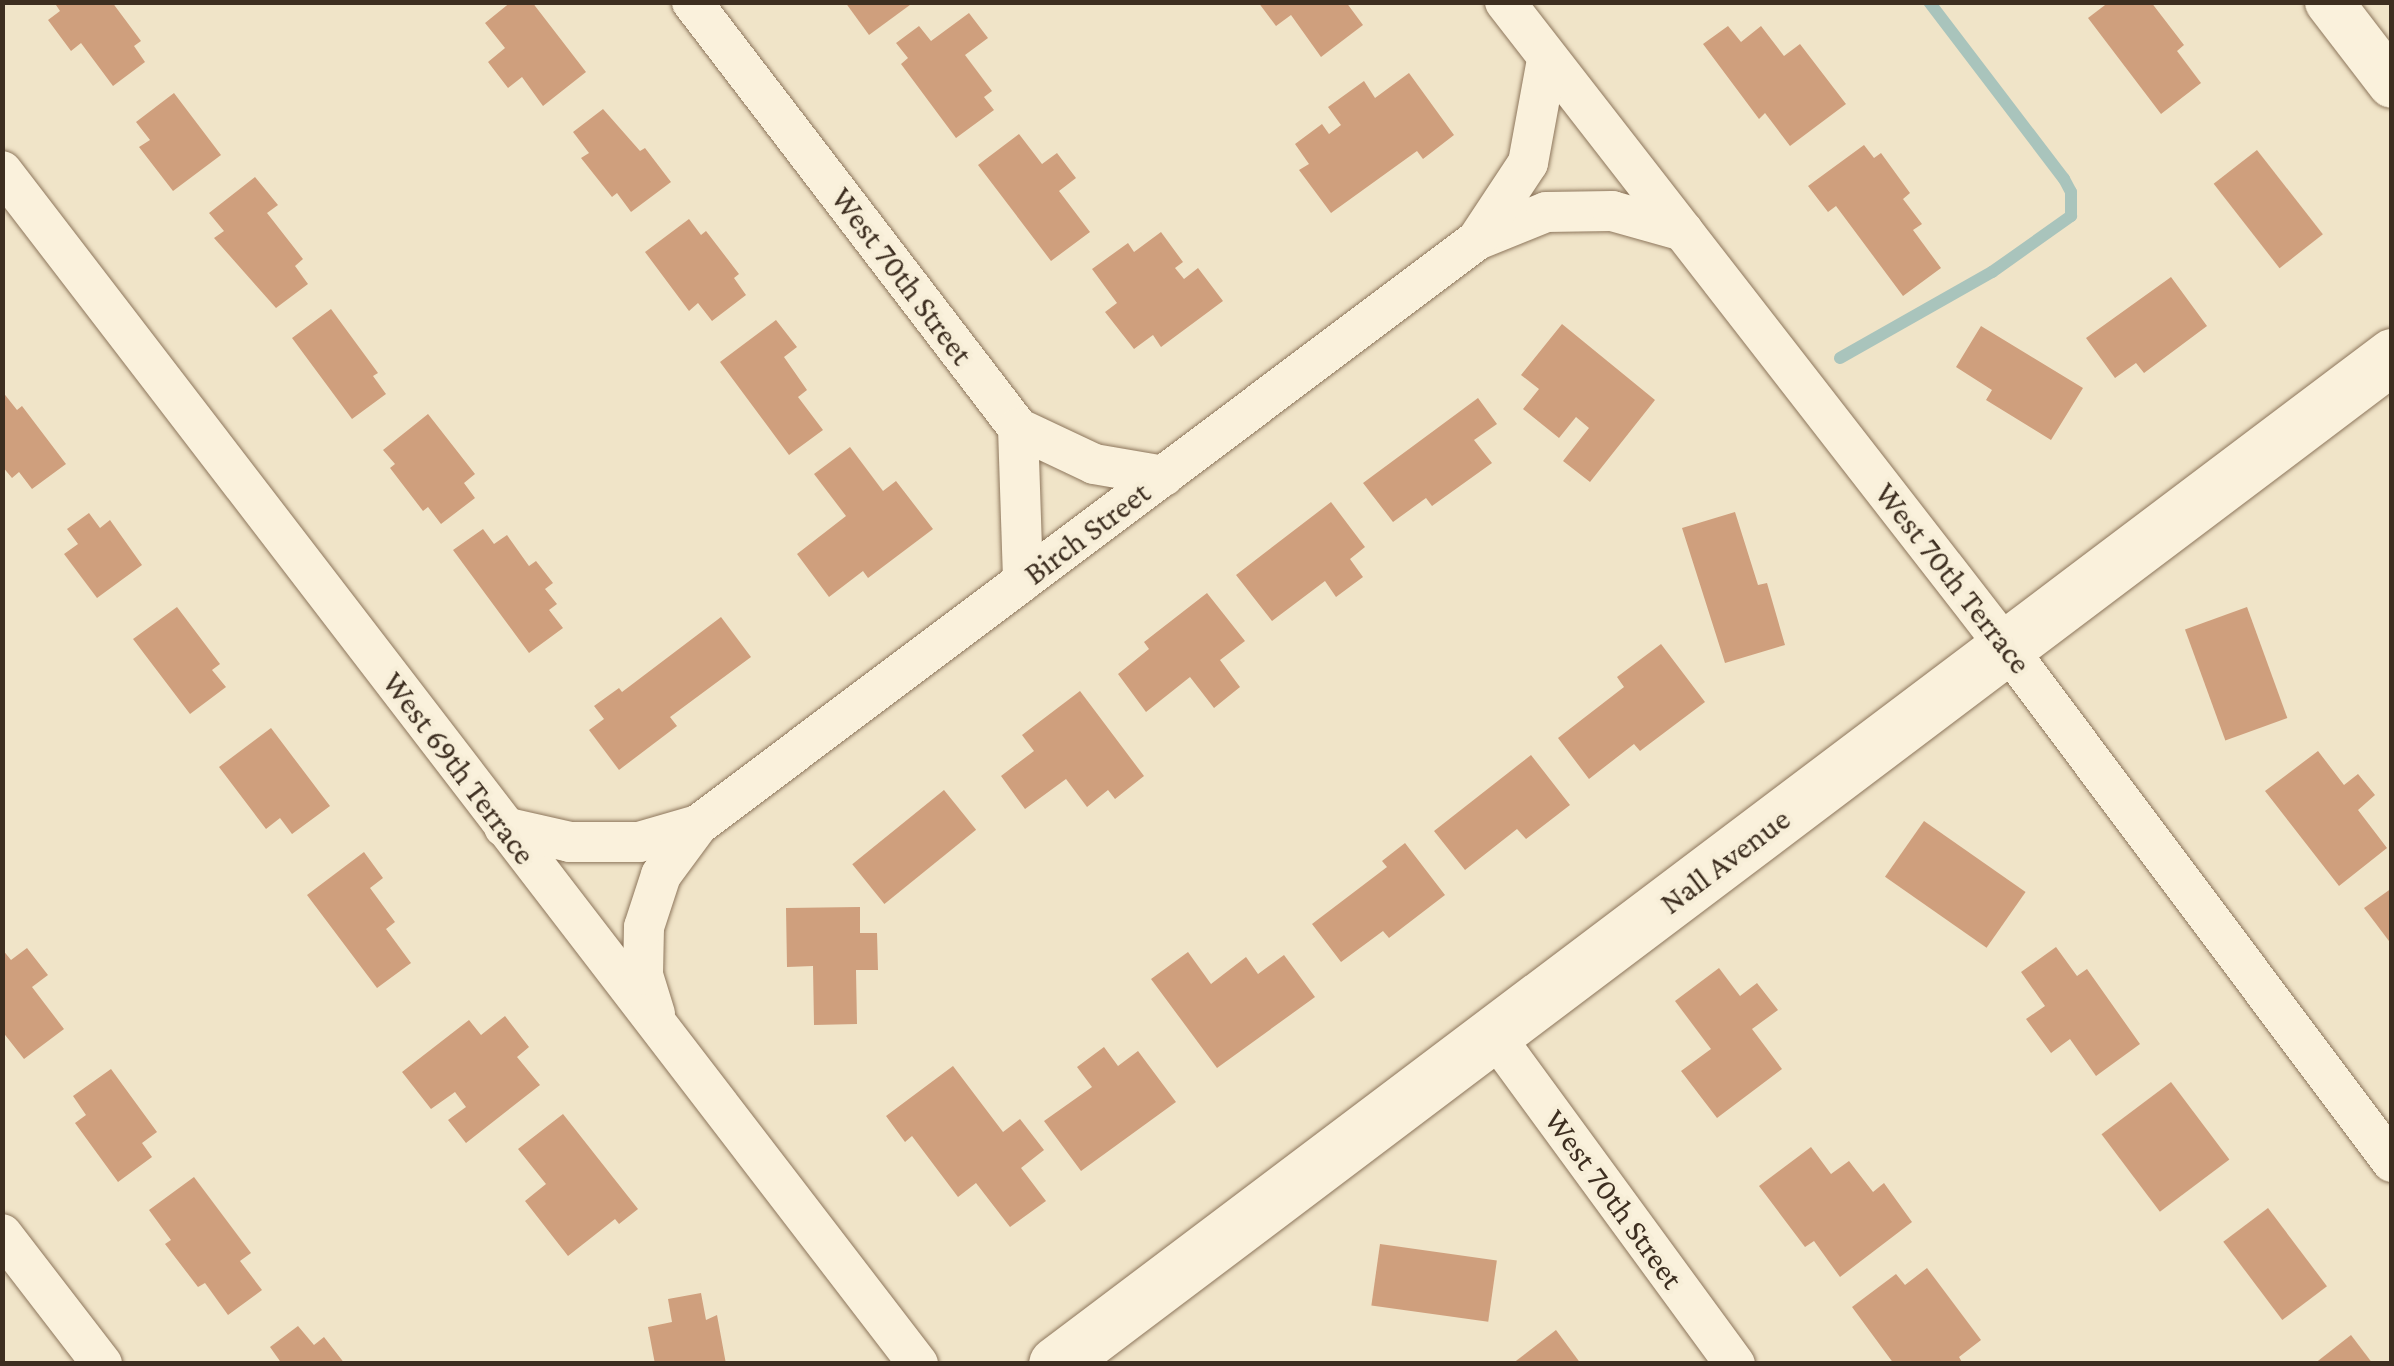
<!DOCTYPE html>
<style>
body{margin:0}
#map{position:relative;width:2394px;height:1366px;overflow:hidden;background:#f0e4c8;font-family:"Crimson Pro",serif}
div>[style]{position:absolute}
.stream>*{height:12px;margin:-6px;padding:0 6px;transform-origin:6px;border-radius:6px;background:#a9c4bc}
.building>*{inset:0;background:#cf9f7d;transform-origin:0 0}
.roads{filter:drop-shadow(0 0 2px #8d765c) drop-shadow(0 0 2px #8d765c)}
.minor>*{height:40px;margin:-20px;padding:0 20px;transform-origin:20px;border-radius:20px;background:#faf1dc}
.tertiary>*{height:48px;margin:-24px;padding:0 24px;transform-origin:24px;border-radius:24px;background:#faf1dc}
.secondary>*{height:55px;margin:-27.5px;padding:0 27.5px;transform-origin:27.5px;border-radius:27.5px;background:#faf1dc}
span{translate:-50% -50%;white-space:nowrap;text-align:center;line-height:1.15;-webkit-text-stroke:8px #f7eed8;paint-order:stroke}
.street-label{font-size:32px;color:#3d2e20}
.frame{position:absolute;inset:0;border:5px solid #3d2e20;pointer-events:none}
</style>
<div id="map">
<div class="stream">
<i style="left:1840px;top:358px;width:175px;rotate:-29.5deg"></i>
<i style="left:1992px;top:272px;width:97px;rotate:-35.3deg"></i>
<i style="left:2071px;top:216px;width:24px;rotate:-90deg"></i>
<i style="left:2071px;top:192px;width:15px;rotate:-118deg"></i>
<i style="left:2064px;top:179px;width:223px;rotate:-127.3deg"></i>
</div>
<div class="building">
<i style="clip-path:polygon(54px 2px,112px 2px,141px 41px,134px 46px,145px 62px,113px 86px,81px 43px,71px 51px,48px 20px,60px 11px)"></i>
<i style="clip-path:polygon(511px 2px,532px 2px,586px 72px,543px 106px,522px 77px,508px 88px,488px 62px,505px 48px,485px 23px)"></i>
<i style="clip-path:polygon(845px 2px,914px 2px,869px 35px)"></i>
<i style="clip-path:polygon(1258px 2px,1346px 2px,1363px 25px,1321px 57px,1291px 15px,1276px 26px)"></i>
<i style="clip-path:polygon(2109px 2px,2151px 2px,2184px 45px,2177px 51px,2201px 83px,2161px 114px,2088px 18px)"></i>
<i style="clip-path:polygon(969px 13px,988px 38px,965px 55px,992px 91px,984px 97px,994px 110px,956px 138px,901px 64px,908px 58px,896px 43px,919px 26px,931px 41px)"></i>
<i style="clip-path:polygon(1728px 26px,1741px 42px,1761px 26px,1784px 56px,1800px 44px,1846px 104px,1790px 146px,1765px 113px,1759px 119px,1703px 44px)"></i>
<i style="clip-path:polygon(1409px 73px,1454px 135px,1423px 159px,1417px 151px,1331px 213px,1299px 170px,1309px 164px,1295px 144px,1322px 124px,1329px 134px,1341px 125px,1328px 107px,1364px 81px,1375px 98px)"></i>
<i style="clip-path:polygon(174px 93px,221px 155px,173px 191px,139px 147px,150px 140px,136px 122px)"></i>
<i style="clip-path:polygon(603px 109px,640px 151px,645px 148px,671px 182px,631px 212px,617px 193px,612px 197px,581px 158px,589px 153px,573px 132px)"></i>
<i style="clip-path:polygon(1019px 134px,1042px 164px,1057px 153px,1076px 178px,1059px 191px,1090px 232px,1051px 261px,978px 165px)"></i>
<i style="clip-path:polygon(1864px 145px,1874px 158px,1881px 153px,1910px 193px,1903px 199px,1922px 224px,1913px 230px,1941px 268px,1903px 296px,1836px 206px,1828px 212px,1808px 186px)"></i>
<i style="left:2257px;top:150px;width:107px;height:55px;rotate:52deg"></i>
<i style="clip-path:polygon(255px 177px,278px 205px,267px 213px,303px 259px,295px 266px,308px 284px,276px 308px,214px 238px,224px 231px,209px 213px)"></i>
<i style="clip-path:polygon(689px 219px,701px 235px,706px 231px,739px 274px,734px 278px,746px 295px,712px 321px,698px 303px,689px 311px,645px 252px)"></i>
<i style="clip-path:polygon(1161px 232px,1183px 262px,1175px 268px,1184px 279px,1198px 268px,1223px 301px,1161px 347px,1153px 335px,1134px 349px,1105px 312px,1117px 303px,1092px 269px,1128px 243px,1134px 252px)"></i>
<i style="clip-path:polygon(2171px 277px,2207px 326px,2144px 373px,2136px 363px,2115px 378px,2086px 338px)"></i>
<i style="clip-path:polygon(331px 309px,378px 373px,373px 376px,386px 394px,352px 419px,292px 338px)"></i>
<i style="clip-path:polygon(776px 320px,797px 347px,784px 357px,807px 390px,798px 397px,823px 430px,789px 455px,720px 362px)"></i>
<i style="clip-path:polygon(1562px 324px,1655px 400px,1590px 482px,1563px 461px,1589px 428px,1576px 417px,1559px 438px,1523px 409px,1539px 389px,1521px 375px)"></i>
<i style="clip-path:polygon(1981px 326px,2083px 388px,2051px 440px,1986px 400px,1992px 390px,1956px 367px)"></i>
<i style="clip-path:polygon(2px 391px,17px 410px,22px 406px,66px 464px,32px 489px,19px 472px,12px 478px,2px 466px)"></i>
<i style="clip-path:polygon(1478px 398px,1497px 424px,1474px 440px,1492px 463px,1432px 506px,1426px 498px,1393px 522px,1363px 483px)"></i>
<i style="clip-path:polygon(428px 414px,475px 474px,464px 483px,475px 498px,441px 524px,428px 507px,423px 511px,390px 468px,395px 464px,383px 450px)"></i>
<i style="clip-path:polygon(850px 447px,883px 491px,896px 481px,933px 529px,868px 578px,863px 571px,829px 597px,797px 554px,846px 516px,814px 474px)"></i>
<i style="clip-path:polygon(1331px 502px,1365px 547px,1350px 559px,1363px 577px,1336px 597px,1325px 581px,1272px 621px,1236px 575px)"></i>
<i style="clip-path:polygon(1735px 512px,1758px 585px,1767px 583px,1785px 645px,1725px 663px,1682px 528px)"></i>
<i style="clip-path:polygon(89px 513px,100px 528px,110px 520px,142px 565px,97px 598px,64px 554px,78px 544px,67px 529px)"></i>
<i style="clip-path:polygon(483px 529px,494px 544px,507px 535px,529px 566px,536px 561px,553px 583px,545px 589px,557px 604px,549px 610px,563px 628px,529px 653px,453px 550px)"></i>
<i style="clip-path:polygon(1207px 593px,1245px 641px,1220px 660px,1240px 687px,1214px 708px,1190px 677px,1146px 712px,1118px 674px,1149px 649px,1144px 642px)"></i>
<i style="clip-path:polygon(177px 607px,220px 664px,212px 670px,226px 687px,190px 714px,133px 639px)"></i>
<i style="left:2247px;top:607px;width:118px;height:66px;rotate:70deg"></i>
<i style="clip-path:polygon(721px 617px,751px 657px,670px 717px,677px 726px,619px 770px,589px 730px,604px 719px,594px 706px,619px 688px,622px 692px)"></i>
<i style="clip-path:polygon(1661px 644px,1705px 702px,1640px 751px,1634px 744px,1589px 779px,1558px 738px,1624px 687px,1617px 677px)"></i>
<i style="clip-path:polygon(1080px 691px,1144px 776px,1115px 799px,1108px 790px,1087px 807px,1066px 779px,1025px 809px,1001px 776px,1034px 751px,1022px 735px)"></i>
<i style="clip-path:polygon(271px 728px,330px 806px,292px 834px,280px 818px,266px 829px,219px 767px)"></i>
<i style="clip-path:polygon(2318px 751px,2344px 785px,2358px 774px,2375px 795px,2358px 810px,2387px 848px,2339px 886px,2265px 791px)"></i>
<i style="clip-path:polygon(1531px 755px,1570px 805px,1526px 839px,1517px 829px,1465px 870px,1434px 831px)"></i>
<i style="left:944px;top:790px;width:51px;height:118px;rotate:51deg"></i>
<i style="left:1924px;top:821px;width:124px;height:68px;rotate:35deg"></i>
<i style="clip-path:polygon(1405px 843px,1445px 895px,1389px 938px,1383px 931px,1341px 962px,1312px 924px,1387px 867px,1382px 861px)"></i>
<i style="clip-path:polygon(364px 852px,383px 878px,370px 888px,395px 922px,386px 929px,411px 963px,377px 988px,307px 895px)"></i>
<i style="clip-path:polygon(2392px 888px,2392px 945px,2364px 908px)"></i>
<i style="clip-path:polygon(860px 907px,860px 933px,877px 933px,878px 970px,856px 970px,857px 1024px,814px 1025px,813px 966px,787px 967px,786px 908px)"></i>
<i style="clip-path:polygon(2056px 947px,2077px 976px,2087px 969px,2140px 1044px,2096px 1076px,2070px 1039px,2051px 1053px,2026px 1019px,2045px 1006px,2021px 972px)"></i>
<i style="clip-path:polygon(27px 948px,48px 975px,32px 987px,64px 1029px,24px 1059px,2px 1031px,2px 949px,11px 960px)"></i>
<i style="clip-path:polygon(1188px 952px,1211px 984px,1246px 957px,1258px 974px,1284px 955px,1315px 997px,1217px 1068px,1151px 979px)"></i>
<i style="clip-path:polygon(1719px 968px,1740px 996px,1757px 983px,1778px 1010px,1752px 1029px,1782px 1069px,1717px 1118px,1681px 1071px,1711px 1049px,1675px 1001px)"></i>
<i style="clip-path:polygon(505px 1016px,529px 1047px,517px 1057px,540px 1085px,466px 1143px,448px 1120px,466px 1107px,455px 1092px,431px 1109px,402px 1072px,469px 1020px,481px 1035px)"></i>
<i style="clip-path:polygon(1104px 1047px,1118px 1066px,1138px 1051px,1176px 1102px,1081px 1171px,1044px 1121px,1092px 1087px,1077px 1067px)"></i>
<i style="clip-path:polygon(953px 1066px,1003px 1132px,1020px 1119px,1044px 1150px,1021px 1168px,1046px 1201px,1010px 1227px,976px 1183px,958px 1197px,912px 1136px,905px 1142px,886px 1116px)"></i>
<i style="clip-path:polygon(111px 1069px,157px 1132px,142px 1143px,152px 1157px,118px 1182px,75px 1123px,86px 1115px,73px 1096px)"></i>
<i style="left:2171px;top:1082px;width:97px;height:87px;rotate:53deg"></i>
<i style="clip-path:polygon(563px 1114px,638px 1209px,619px 1224px,615px 1219px,568px 1256px,525px 1201px,546px 1184px,518px 1149px)"></i>
<i style="clip-path:polygon(1811px 1147px,1831px 1174px,1849px 1161px,1873px 1192px,1884px 1183px,1912px 1222px,1840px 1277px,1814px 1241px,1805px 1247px,1759px 1186px)"></i>
<i style="clip-path:polygon(194px 1177px,251px 1253px,240px 1261px,262px 1290px,228px 1315px,205px 1283px,198px 1287px,165px 1244px,171px 1240px,149px 1210px)"></i>
<i style="left:2268px;top:1208px;width:98px;height:56px;rotate:53deg"></i>
<i style="left:1380px;top:1244px;width:118px;height:62px;rotate:8deg"></i>
<i style="clip-path:polygon(1927px 1268px,1981px 1340px,1959px 1357px,1963px 1364px,1894px 1364px,1852px 1307px,1896px 1274px,1905px 1285px)"></i>
<i style="clip-path:polygon(701px 1293px,706px 1320px,717px 1315px,726px 1364px,655px 1364px,648px 1327px,672px 1322px,668px 1299px)"></i>
<i style="clip-path:polygon(298px 1326px,314px 1345px,324px 1337px,345px 1364px,282px 1364px,270px 1347px)"></i>
<i style="clip-path:polygon(1556px 1330px,1581px 1364px,1512px 1364px)"></i>
<i style="clip-path:polygon(2351px 1335px,2373px 1364px,2314px 1364px)"></i>
</div>
<div class="roads">
<div class="minor">
<i style="left:692px;top:2px;width:536px;rotate:52.57deg"></i>
<i style="left:1018px;top:428px;width:153px;rotate:88.1deg"></i>
<i style="left:1505px;top:2px;width:818px;rotate:52.15deg"></i>
<i style="left:2007px;top:648px;width:642px;rotate:53.17deg"></i>
<i style="left:2px;top:171px;width:1504px;rotate:52.48deg"></i>
<i style="left:1477px;top:240px;width:74px;rotate:-22.1deg"></i>
<i style="left:1546px;top:212px;width:66px;rotate:-0.9deg"></i>
<i style="left:1612px;top:211px;width:74px;rotate:15.7deg"></i>
<i style="left:1018px;top:428px;width:84px;rotate:25.3deg"></i>
<i style="left:1094px;top:464px;width:71px;rotate:9.7deg"></i>
<i style="left:504px;top:827px;width:68px;rotate:12.8deg"></i>
<i style="left:570px;top:842px;width:69px"></i>
<i style="left:639px;top:842px;width:61px;rotate:-16.1deg"></i>
<i style="left:698px;top:825px;width:974px;rotate:-36.91deg"></i>
<i style="left:1477px;top:240px;width:92px;rotate:-56.5deg"></i>
<i style="left:1528px;top:163px;width:106px;rotate:-79.6deg"></i>
<i style="left:655px;top:1014px;width:41px;rotate:-107.1deg"></i>
<i style="left:643px;top:975px;width:48px;rotate:-88.8deg"></i>
<i style="left:644px;top:927px;width:55px;rotate:-71.9deg"></i>
<i style="left:661px;top:875px;width:62px;rotate:-53.5deg"></i>
<i style="left:1494px;top:1035px;width:408px;rotate:53.8deg"></i>
<i style="left:2px;top:1234px;width:164px;rotate:52.4deg"></i>
</div>
<div class="tertiary">
<i style="left:2329px;top:2px;width:103px;rotate:52.5deg"></i>
</div>
<div class="secondary">
<i style="left:1056px;top:1364px;width:1674px;rotate:-37.03deg"></i>
</div>
</div>
<div class="street-label">
<span style="left:902px;top:276px;rotate:53deg">West 70th Street</span>
<span style="left:1087px;top:533px;rotate:-37deg">Birch Street</span>
<span style="left:1953px;top:578px;rotate:52deg">West 70th Terrace</span>
<span style="left:459px;top:768px;rotate:53deg">West 69th Terrace</span>
<span style="left:1725px;top:861px;rotate:-37deg">Nall Avenue</span>
<span style="left:1614px;top:1199px;rotate:54deg">West 70th Street</span>
</div>
<div class="frame"></div>
</div>
